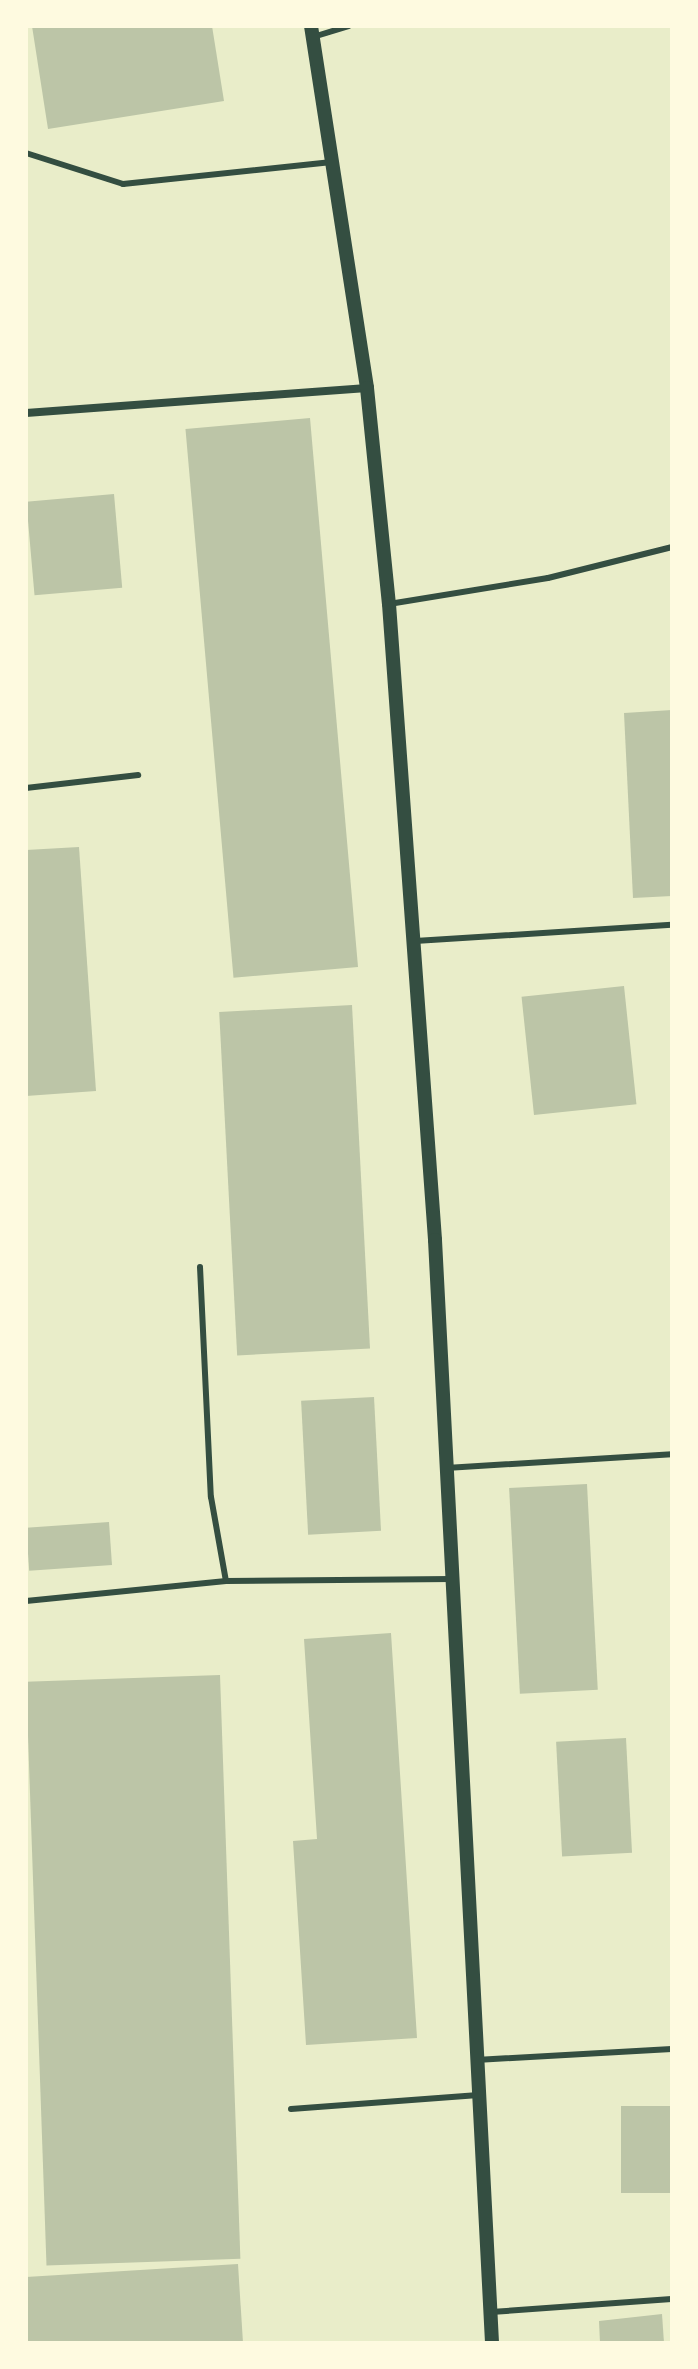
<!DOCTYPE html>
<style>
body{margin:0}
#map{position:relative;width:698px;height:2369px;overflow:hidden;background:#e9edc9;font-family:"Open Sans",sans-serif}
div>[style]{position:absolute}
.building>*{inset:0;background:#bcc5a7;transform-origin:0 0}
.service>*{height:6px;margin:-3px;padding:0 3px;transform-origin:3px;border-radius:3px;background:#344e41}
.minor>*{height:8px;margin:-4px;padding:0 4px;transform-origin:4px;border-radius:4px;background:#344e41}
.tertiary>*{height:14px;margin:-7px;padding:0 7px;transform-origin:7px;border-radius:7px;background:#344e41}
span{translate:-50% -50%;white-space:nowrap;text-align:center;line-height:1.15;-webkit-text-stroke:6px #fefae0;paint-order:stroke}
.frame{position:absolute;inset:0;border:28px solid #fefae0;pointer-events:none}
</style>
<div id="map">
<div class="building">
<i style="clip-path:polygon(32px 26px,212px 26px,224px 101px,48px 129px)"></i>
<i style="left:310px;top:418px;width:551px;height:125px;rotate:85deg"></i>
<i style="left:114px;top:494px;width:94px;height:88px;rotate:85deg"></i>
<i style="clip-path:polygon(672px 710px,672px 896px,633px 898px,624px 713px)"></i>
<i style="clip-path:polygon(79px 847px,96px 1091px,26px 1096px,26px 850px)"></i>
<i style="left:624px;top:986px;width:119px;height:103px;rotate:84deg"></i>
<i style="left:352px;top:1005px;width:344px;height:133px;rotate:87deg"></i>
<i style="left:374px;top:1397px;width:134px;height:73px;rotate:87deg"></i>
<i style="left:587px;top:1484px;width:206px;height:78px;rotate:87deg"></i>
<i style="left:109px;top:1522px;width:43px;height:83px;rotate:86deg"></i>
<i style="clip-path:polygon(391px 1633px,417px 2038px,306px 2045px,293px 1841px,317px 1839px,304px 1639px)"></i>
<i style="left:220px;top:1675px;width:584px;height:194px;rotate:88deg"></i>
<i style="left:626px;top:1738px;width:115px;height:70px;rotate:87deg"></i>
<i style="left:672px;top:2106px;width:87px;height:51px;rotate:90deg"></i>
<i style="clip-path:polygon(238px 2264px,243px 2343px,26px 2343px,26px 2277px)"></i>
<i style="clip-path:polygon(662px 2314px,664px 2343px,600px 2343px,599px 2321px)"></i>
</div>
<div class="service">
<i style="left:313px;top:37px;width:37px;rotate:-17deg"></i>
<i style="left:26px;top:153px;width:102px;rotate:17.7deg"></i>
<i style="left:123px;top:184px;width:210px;rotate:-6deg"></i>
<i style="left:389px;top:604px;width:161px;rotate:-9.3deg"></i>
<i style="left:548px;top:578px;width:128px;rotate:-14deg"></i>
<i style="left:26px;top:788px;width:113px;rotate:-6.6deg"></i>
<i style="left:415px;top:941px;width:257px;rotate:-3.6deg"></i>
<i style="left:200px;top:1267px;width:230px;rotate:87.3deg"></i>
<i style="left:211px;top:1497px;width:85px;rotate:79.9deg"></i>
<i style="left:446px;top:1468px;width:226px;rotate:-3.5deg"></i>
<i style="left:26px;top:1601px;width:201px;rotate:-5.7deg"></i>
<i style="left:226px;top:1581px;width:226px;rotate:-0.5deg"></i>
<i style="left:476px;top:2060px;width:196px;rotate:-3.2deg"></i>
<i style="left:291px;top:2109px;width:188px;rotate:-4.3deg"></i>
<i style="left:491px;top:2312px;width:181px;rotate:-4.1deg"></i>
</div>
<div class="minor">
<i style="left:26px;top:413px;width:342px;rotate:-4.2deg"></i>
</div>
<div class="tertiary">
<i style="left:311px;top:26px;width:366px;rotate:81.2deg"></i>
<i style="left:367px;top:388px;width:217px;rotate:84.2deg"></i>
<i style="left:389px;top:604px;width:638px;rotate:85.86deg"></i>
<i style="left:435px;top:1240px;width:1104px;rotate:87.04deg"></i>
</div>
<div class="frame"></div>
</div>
